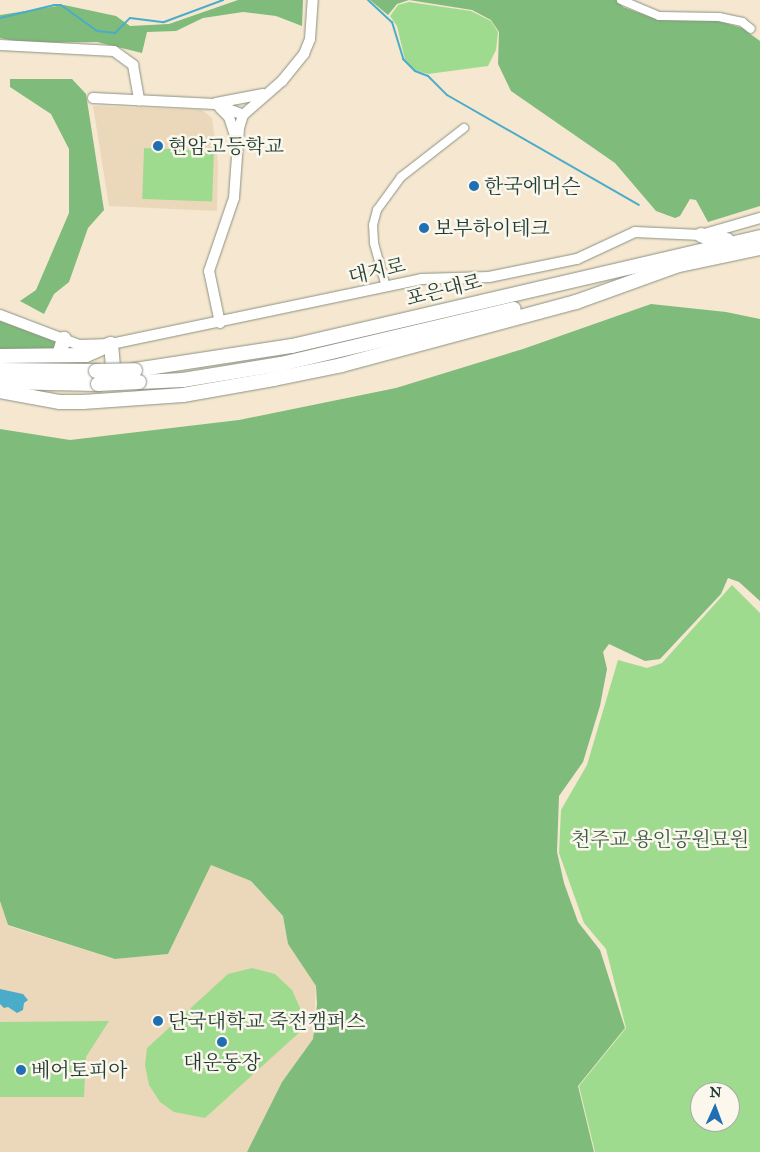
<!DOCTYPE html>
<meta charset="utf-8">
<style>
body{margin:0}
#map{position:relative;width:760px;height:1152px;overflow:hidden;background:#f5e7d0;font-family:"IM FELL Great Primer","Noto Serif KR",serif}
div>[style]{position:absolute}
.built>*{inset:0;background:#ebd8ba}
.green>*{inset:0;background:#9fdb8f;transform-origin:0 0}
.forest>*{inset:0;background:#7fbb7a}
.water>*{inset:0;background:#4aacc9}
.stream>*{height:2px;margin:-1px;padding:0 1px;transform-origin:1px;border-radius:1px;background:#4aacc9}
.roads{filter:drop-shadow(0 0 1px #8a9282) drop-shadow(0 0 1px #8a9282)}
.street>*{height:8px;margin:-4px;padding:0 4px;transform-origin:4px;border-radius:4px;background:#fff}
.secondary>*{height:10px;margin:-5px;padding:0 5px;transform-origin:5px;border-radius:5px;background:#fff}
.highway>*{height:14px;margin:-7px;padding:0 7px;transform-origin:7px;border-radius:7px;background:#fff}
.bridges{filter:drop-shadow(0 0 1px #8a9282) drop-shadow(0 0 1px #8a9282)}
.highway-bridge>*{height:14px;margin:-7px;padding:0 7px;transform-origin:7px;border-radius:7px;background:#fff}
.dots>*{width:14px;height:14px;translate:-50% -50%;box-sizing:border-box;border:2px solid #fbf7ec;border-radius:50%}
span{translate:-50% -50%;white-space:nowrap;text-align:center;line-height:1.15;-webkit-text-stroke:5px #fbf7ec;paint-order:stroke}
.poi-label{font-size:20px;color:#1f3d34}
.left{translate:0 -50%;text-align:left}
.street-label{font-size:20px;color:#1f3d34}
.park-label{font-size:20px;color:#395d46}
.north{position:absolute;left:690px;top:1082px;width:50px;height:50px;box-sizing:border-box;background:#fbf7ec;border:1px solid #a3ada2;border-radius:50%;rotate:2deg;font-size:14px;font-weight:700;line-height:20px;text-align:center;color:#1f3d34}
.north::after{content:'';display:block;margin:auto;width:18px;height:22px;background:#1f6fb2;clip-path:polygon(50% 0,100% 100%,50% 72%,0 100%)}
</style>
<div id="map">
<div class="built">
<i style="clip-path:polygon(93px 106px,202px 110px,212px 118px,218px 163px,217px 211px,109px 206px)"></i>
<i style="clip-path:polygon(211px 865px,251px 881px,283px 916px,288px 944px,316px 986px,313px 1039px,282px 1082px,247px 1152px,0 1152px,0 901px,8px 926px,115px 959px,168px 954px)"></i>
</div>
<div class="green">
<i style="clip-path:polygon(409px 2px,471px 11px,491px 21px,498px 32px,496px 50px,488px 66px,428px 74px,415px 70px,405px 60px,397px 26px,390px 16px,398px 5px)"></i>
<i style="left:144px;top:148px;width:70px;height:51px;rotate:2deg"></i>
<i style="clip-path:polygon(evenodd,732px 585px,760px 613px,760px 1152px,595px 1152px,579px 1086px,626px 1028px,606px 949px,584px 923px,559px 853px,561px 810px,587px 765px,618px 660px,647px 668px,662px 663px,732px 585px,700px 1092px,730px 1092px,730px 1122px,700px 1122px,700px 1092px)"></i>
<i style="clip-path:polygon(252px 968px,275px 974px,292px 990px,301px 1010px,301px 1031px,205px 1118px,174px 1112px,160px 1102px,149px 1085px,145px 1065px,147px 1048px,228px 974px)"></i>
<i style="clip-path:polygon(109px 1021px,86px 1057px,84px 1097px,0 1097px,0 1022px)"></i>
</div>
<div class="forest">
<i style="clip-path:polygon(238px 0,303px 0,302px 26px,276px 16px,243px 12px,203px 18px,176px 31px,147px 32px,142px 53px,97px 42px,24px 43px,0 38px,0 15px,64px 5px,116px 16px,130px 26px,169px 24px)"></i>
<i style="clip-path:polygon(370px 0,618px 0,623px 7px,656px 19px,719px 21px,742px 28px,760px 41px,760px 206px,708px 222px,696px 200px,690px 199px,680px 216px,675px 218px,656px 211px,615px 163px,511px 91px,498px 64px,499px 32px,491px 20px,472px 10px,409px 0,397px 4px,388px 15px)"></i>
<i style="clip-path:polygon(10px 79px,72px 79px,86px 94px,104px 210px,88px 228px,69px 282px,54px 294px,44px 314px,20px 301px,36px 290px,69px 213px,69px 149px,51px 114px,10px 87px)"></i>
<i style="clip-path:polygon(651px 304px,726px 312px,760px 319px,760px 601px,739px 582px,728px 578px,721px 594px,660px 659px,645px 661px,609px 644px,603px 652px,607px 669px,600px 706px,583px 762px,559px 796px,557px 852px,564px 883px,578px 922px,600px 950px,625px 1028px,578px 1086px,594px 1152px,247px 1152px,282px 1082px,313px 1039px,317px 1004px,316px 986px,288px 944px,283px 916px,251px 881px,211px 865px,168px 954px,115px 959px,8px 925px,0 901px,0 429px,70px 440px,239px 420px,396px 388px,523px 349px)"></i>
<i style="clip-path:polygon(0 321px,59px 343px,57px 350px,0 352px)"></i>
</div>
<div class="water">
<i style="clip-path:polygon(0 989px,23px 994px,28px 1000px,24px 1003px,23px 1010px,17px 1013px,8px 1007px,4px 1008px,0 1004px)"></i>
</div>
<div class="stream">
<i style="left:368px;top:0;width:33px;rotate:43deg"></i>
<i style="left:392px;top:22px;width:39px;rotate:73deg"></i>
<i style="left:403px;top:59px;width:17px;rotate:45deg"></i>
<i style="left:415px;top:71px;width:14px;rotate:21deg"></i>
<i style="left:428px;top:76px;width:27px;rotate:45deg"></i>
<i style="left:447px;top:95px;width:221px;rotate:29.8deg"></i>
<i style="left:0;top:18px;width:56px;rotate:-13.5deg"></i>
<i style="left:54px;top:5px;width:7px"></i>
<i style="left:61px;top:5px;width:44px;rotate:35.8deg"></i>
<i style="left:97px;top:31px;width:18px;rotate:6deg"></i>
<i style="left:115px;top:33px;width:21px;rotate:-45deg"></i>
<i style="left:130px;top:18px;width:34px;rotate:7deg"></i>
<i style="left:164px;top:22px;width:63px;rotate:-20.4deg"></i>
</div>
<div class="roads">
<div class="street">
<i style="left:621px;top:0;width:41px;rotate:22.8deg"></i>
<i style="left:659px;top:16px;width:60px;rotate:1deg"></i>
<i style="left:719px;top:17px;width:24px;rotate:12deg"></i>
<i style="left:742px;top:22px;width:11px;rotate:38deg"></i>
<i style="left:386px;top:287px;width:46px;rotate:-105.3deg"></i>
<i style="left:374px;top:243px;width:18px;rotate:-93deg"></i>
<i style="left:373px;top:225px;width:16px;rotate:-75deg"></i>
<i style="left:377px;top:210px;width:41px;rotate:-54deg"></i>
<i style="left:401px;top:177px;width:80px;rotate:-37.9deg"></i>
</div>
<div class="secondary">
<i style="left:0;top:45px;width:114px;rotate:3deg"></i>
<i style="left:114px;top:51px;width:24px;rotate:36deg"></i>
<i style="left:133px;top:65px;width:36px;rotate:80deg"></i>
<i style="left:93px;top:98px;width:122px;rotate:2.8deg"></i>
<i style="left:215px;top:104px;width:30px;rotate:21deg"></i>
<i style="left:216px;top:103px;width:48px;rotate:-10.8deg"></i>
<i style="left:220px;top:108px;width:13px;rotate:45deg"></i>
<i style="left:229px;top:117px;width:22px;rotate:72deg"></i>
<i style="left:0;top:315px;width:85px;rotate:20.8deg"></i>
<i style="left:79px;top:345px;width:32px;rotate:-2deg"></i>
<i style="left:111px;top:344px;width:317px;rotate:-11.8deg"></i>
<i style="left:421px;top:279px;width:68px;rotate:-1.7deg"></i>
<i style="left:489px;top:277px;width:90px;rotate:-11.6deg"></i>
<i style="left:577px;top:259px;width:64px;rotate:-25deg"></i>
<i style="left:635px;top:232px;width:66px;rotate:2.6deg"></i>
<i style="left:701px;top:235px;width:61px;rotate:-16.1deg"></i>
<i style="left:220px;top:323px;width:53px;rotate:-101.9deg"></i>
<i style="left:209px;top:271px;width:77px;rotate:-71.1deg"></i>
<i style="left:234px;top:198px;width:70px;rotate:-85.9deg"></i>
<i style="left:239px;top:128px;width:14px;rotate:-73deg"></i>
<i style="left:243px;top:115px;width:52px;rotate:-41.1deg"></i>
<i style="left:282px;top:81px;width:35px;rotate:-51deg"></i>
<i style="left:304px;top:54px;width:16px;rotate:-68deg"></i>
<i style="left:310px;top:39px;width:39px;rotate:-86deg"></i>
</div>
<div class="highway">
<i style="left:701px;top:235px;width:13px;rotate:23deg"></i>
<i style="left:713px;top:240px;width:14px"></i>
<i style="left:675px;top:266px;width:87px;rotate:-12deg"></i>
<i style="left:59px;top:355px;width:17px;rotate:-73deg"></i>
<i style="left:0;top:356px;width:86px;rotate:-0.7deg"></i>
<i style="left:86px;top:355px;width:27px;rotate:-24deg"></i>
<i style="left:111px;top:344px;width:38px;rotate:85deg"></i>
<i style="left:0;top:370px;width:96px;rotate:0.6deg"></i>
<i style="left:135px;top:370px;width:159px;rotate:-8.7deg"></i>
<i style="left:292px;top:346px;width:481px;rotate:-13.1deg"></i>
<i style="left:0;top:382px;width:98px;rotate:1.2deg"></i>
<i style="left:139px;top:382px;width:44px;rotate:-2.6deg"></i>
<i style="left:183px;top:380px;width:99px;rotate:-9.3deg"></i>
<i style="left:281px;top:364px;width:239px;rotate:-13.3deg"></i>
<i style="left:0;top:391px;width:61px;rotate:10.4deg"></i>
<i style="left:60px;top:402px;width:23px"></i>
<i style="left:83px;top:402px;width:100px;rotate:-4deg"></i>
<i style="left:183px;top:395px;width:92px;rotate:-10deg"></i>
<i style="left:274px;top:379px;width:69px;rotate:-11.6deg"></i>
<i style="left:342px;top:365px;width:242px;rotate:-15.1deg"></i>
<i style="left:576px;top:302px;width:106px;rotate:-19.8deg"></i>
</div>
</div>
<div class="bridges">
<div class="highway-bridge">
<i style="left:96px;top:371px;width:39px;rotate:-1deg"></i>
<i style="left:98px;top:384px;width:41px;rotate:-2.8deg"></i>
</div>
</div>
<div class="dots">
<i style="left:158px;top:146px;background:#1f6fb2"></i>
<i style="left:474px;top:186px;background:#1f6fb2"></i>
<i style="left:424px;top:228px;background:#1f6fb2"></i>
<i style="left:158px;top:1021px;background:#1f6fb2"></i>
<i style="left:222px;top:1042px;background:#1f6fb2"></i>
<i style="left:21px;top:1070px;background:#1f6fb2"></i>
</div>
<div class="poi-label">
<span class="left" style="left:168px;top:146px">현암고등학교</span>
<span class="left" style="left:484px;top:186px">한국에머슨</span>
<span class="left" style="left:434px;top:228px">보부하이테크</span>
<span class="left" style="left:168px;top:1021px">단국대학교 죽전캠퍼스</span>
<span style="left:222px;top:1062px">대운동장</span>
<span class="left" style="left:31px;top:1070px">베어토피아</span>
</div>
<div class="street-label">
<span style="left:377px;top:271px;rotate:-13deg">대지로</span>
<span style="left:444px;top:290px;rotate:-14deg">포은대로</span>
</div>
<div class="park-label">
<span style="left:660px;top:839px">천주교 용인공원묘원</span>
</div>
<div class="north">N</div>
</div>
